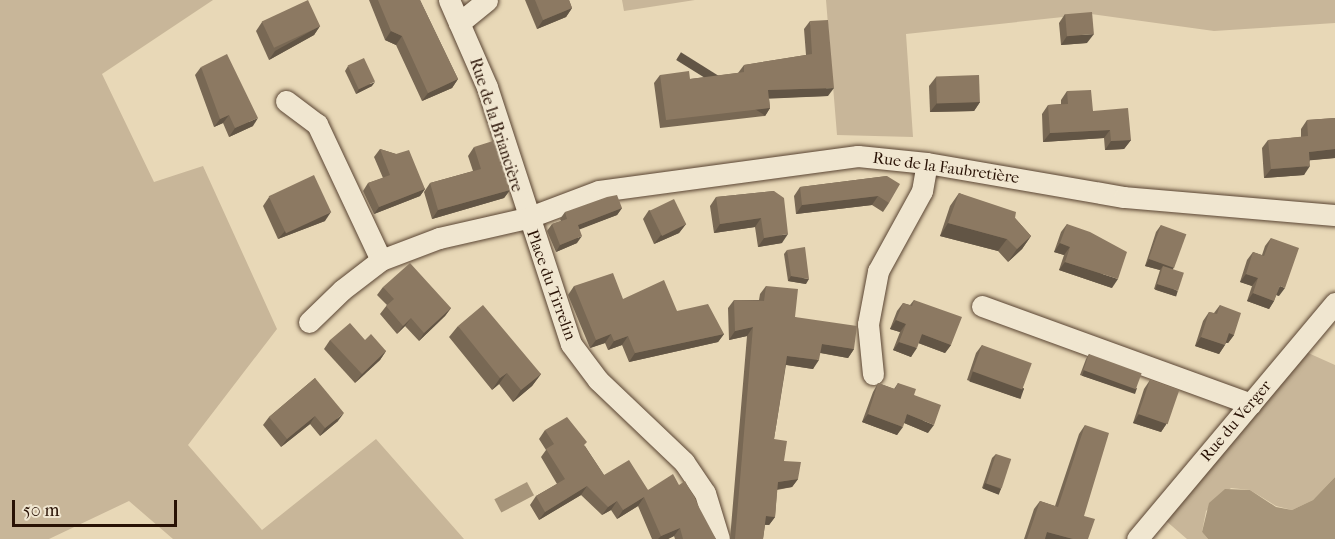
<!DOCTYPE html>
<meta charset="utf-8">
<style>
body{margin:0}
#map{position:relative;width:1335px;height:539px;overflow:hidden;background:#e8d8b7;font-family:"IM FELL French Canon",serif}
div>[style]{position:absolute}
.green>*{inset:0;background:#c8b699}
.water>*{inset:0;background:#a7957a;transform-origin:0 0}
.roads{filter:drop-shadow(0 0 2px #594432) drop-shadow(0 0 2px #594432)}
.minor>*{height:21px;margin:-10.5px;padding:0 10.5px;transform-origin:10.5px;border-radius:10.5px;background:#f0e6d0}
.wall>*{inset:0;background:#786854}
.shaded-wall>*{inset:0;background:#625545;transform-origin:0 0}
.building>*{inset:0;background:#8c7962;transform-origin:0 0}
span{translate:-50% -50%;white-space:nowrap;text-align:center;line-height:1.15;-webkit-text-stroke:4.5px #f0e6d0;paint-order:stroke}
.street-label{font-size:16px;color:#291205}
.scale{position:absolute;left:12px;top:500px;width:165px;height:27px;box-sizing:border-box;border:3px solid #291205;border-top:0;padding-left:8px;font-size:18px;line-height:21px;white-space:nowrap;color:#291205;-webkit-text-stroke:4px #f0e6d0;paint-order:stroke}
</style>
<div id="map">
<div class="green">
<i style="clip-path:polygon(0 0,213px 0,102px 74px,154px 182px,203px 166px,277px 329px,188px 445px,262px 530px,376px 439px,464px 539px,173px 539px,129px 501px,49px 539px,0 539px)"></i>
<i style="clip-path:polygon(622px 0,695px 0,624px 11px)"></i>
<i style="clip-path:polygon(826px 0,1335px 0,1335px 23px,1214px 31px,1091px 14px,906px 34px,913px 137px,837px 135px)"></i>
<i style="clip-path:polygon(1306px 352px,1335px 365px,1335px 477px,1313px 500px,1292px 510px,1276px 506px,1250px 490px,1231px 488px,1206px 511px,1202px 532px,1208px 539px,1187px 539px,1165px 520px)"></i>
</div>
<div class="water">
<i style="clip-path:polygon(1335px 477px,1335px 539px,1208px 539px,1202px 532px,1209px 503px,1225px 489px,1250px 490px,1276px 507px,1292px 510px,1313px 500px)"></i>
<i style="left:527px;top:482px;width:15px;height:37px;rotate:62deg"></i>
</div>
<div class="roads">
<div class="minor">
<i style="left:449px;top:0;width:95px;rotate:66.4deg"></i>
<i style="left:487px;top:87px;width:270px;rotate:71.9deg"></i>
<i style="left:571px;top:344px;width:45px;rotate:53.1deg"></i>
<i style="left:598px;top:380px;width:119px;rotate:43.6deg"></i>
<i style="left:684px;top:462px;width:37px;rotate:56deg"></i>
<i style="left:705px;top:493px;width:48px;rotate:73.1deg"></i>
<i style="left:459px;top:23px;width:36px;rotate:-39deg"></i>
<i style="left:286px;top:101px;width:39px;rotate:37deg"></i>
<i style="left:317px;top:124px;width:150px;rotate:64.8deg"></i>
<i style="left:982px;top:306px;width:286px;rotate:20deg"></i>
<i style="left:309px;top:322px;width:46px;rotate:-44.1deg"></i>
<i style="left:342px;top:290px;width:49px;rotate:-37.6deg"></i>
<i style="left:381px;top:260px;width:62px;rotate:-20.8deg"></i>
<i style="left:439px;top:238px;width:90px;rotate:-12.8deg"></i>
<i style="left:527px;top:218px;width:77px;rotate:-20.6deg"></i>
<i style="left:599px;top:191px;width:261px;rotate:-7.7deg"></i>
<i style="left:858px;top:156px;width:69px;rotate:5.8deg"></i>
<i style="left:927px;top:163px;width:200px;rotate:9.8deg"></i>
<i style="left:1124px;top:197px;width:212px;rotate:4.9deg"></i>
<i style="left:873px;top:374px;width:50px;rotate:-95.7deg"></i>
<i style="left:868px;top:324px;width:54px;rotate:-79.3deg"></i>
<i style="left:878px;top:271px;width:91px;rotate:-61.2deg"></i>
<i style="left:922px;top:191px;width:28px;rotate:-80deg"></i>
<i style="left:1137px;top:539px;width:308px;rotate:-50deg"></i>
</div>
</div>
<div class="wall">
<i style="clip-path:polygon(369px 0,420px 0,458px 79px,452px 88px,422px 101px,396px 45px,385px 40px)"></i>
<i style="clip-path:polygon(525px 0,569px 0,572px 8px,566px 17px,537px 29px)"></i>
<i style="clip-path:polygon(1065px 14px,1087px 43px,1061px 45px,1059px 23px)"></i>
<i style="clip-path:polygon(810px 21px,828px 96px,769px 98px,770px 108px,765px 116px,660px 128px,654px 83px,660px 75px,690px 79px,738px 73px,744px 65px,806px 55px,804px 29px)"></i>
<i style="clip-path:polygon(262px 22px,320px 26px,314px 35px,269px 60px,256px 31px)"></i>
<i style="clip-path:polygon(348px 66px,372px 86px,356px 94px,345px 71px)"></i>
<i style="clip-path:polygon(201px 67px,253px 126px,229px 137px,223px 123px,214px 127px,195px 75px)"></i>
<i style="clip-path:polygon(936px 77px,980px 102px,974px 111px,930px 112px,929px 86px)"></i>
<i style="clip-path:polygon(1067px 91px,1131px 140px,1124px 149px,1105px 150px,1104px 138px,1043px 142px,1042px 114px,1048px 105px,1061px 104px,1061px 100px)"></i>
<i style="clip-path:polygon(1335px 118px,1335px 158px,1310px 160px,1304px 175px,1264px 178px,1262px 148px,1268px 140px,1301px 137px,1301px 129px,1307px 120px)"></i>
<i style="clip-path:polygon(474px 147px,510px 190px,504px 198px,432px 219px,424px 192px,430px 183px,473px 171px,468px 156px)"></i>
<i style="clip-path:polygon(380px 149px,396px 154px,425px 189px,420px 196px,374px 214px,363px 191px,368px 183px,383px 178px,374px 157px)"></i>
<i style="clip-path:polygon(887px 176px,889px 203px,883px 212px,872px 205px,796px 214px,794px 196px,800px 187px)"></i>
<i style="clip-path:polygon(774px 191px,782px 243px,758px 247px,755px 227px,714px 233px,710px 206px,716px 197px)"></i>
<i style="clip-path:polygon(959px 193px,1015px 218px,1031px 236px,1022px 249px,1008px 262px,998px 251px,940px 236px,950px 206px)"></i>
<i style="clip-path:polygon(269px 197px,325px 221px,278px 239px,263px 206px)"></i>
<i style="clip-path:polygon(622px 208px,617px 215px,579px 229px,577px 243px,556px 252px,547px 231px,552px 224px,561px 221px,560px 219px,565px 212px)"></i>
<i style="clip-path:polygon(649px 210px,686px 224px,679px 233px,654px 244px,643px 219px)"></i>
<i style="clip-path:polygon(1067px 224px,1112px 288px,1059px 270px,1064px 255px,1054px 252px,1061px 232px)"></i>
<i style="clip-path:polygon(1161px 225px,1174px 267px,1173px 269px,1175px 296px,1154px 289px,1160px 270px,1145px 266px,1156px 232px)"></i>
<i style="clip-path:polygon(1271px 238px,1279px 296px,1276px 295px,1274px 301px,1269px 309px,1247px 301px,1252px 286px,1240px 282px,1247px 260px,1253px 252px,1262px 255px,1265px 246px)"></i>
<i style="clip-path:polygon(787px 250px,806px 284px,788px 281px,784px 254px)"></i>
<i style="clip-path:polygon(574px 286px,623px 299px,677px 311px,724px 334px,718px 342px,629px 362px,622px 345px,608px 350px,605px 343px,590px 348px,568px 295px)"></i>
<i style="clip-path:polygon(766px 286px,795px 317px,854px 349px,848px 358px,820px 353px,813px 369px,786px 365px,774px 439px,784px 461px,798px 479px,792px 487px,777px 490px,775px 517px,769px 525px,765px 525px,763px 539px,730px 539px,747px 336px,729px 340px,728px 308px,734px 300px,759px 300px,760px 294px)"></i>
<i style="clip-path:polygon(383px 287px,451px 308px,445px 316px,419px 341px,405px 326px,397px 334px,380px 314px,387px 305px,377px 295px)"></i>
<i style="clip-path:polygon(914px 300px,951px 345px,945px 353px,918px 343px,911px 357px,893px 350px,900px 332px,890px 329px,897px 311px,903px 303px,910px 305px)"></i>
<i style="clip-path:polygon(1220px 305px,1234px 335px,1228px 343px,1226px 343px,1219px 354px,1195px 346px,1203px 321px,1209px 312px,1214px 313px)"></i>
<i style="clip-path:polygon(458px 326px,541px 374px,532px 386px,513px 402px,499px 384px,492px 390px,449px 337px)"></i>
<i style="clip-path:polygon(330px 340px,365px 340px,386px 351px,380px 360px,355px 383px,324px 349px)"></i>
<i style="clip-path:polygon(982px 345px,1024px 389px,1018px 398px,967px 380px,976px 353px)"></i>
<i style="clip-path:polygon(1089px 354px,1134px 393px,1080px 375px,1086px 359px)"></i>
<i style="clip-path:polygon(315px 378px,338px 421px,320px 436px,310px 424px,281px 447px,263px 425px,269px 417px)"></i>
<i style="clip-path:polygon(1150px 380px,1167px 423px,1161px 432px,1133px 423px,1144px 389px)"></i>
<i style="clip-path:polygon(878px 383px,894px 389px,898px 383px,914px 395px,928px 433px,904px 423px,897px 435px,862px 422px,873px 392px)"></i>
<i style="clip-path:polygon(1085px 425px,1084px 516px,1088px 539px,1024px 539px,1034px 509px,1040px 501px,1055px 506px,1079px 434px)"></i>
<i style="clip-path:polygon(545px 430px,585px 446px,604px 475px,648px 490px,679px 485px,716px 539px,675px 539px,674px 536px,668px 539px,652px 539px,638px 506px,617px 519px,611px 510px,602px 515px,581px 495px,539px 520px,530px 505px,536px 496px,557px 484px,541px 457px,546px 450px,539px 439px)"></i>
<i style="clip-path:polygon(996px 454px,1001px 489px,998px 494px,982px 488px,992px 458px)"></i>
</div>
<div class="shaded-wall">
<i style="clip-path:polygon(572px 8px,566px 17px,537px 29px,543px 20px)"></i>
<i style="clip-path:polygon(320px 26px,314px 35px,269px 60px,275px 51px)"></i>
<i style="clip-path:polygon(391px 31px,402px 36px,396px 45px,385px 40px)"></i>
<i style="clip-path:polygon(1094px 34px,1087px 43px,1061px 45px,1067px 36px)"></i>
<i style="clip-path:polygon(458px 79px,452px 88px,422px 101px,428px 93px)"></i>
<i style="clip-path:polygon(375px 82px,372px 86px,356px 94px,359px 89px)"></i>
<i style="clip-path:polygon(834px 88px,828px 96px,762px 99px,768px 90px)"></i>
<i style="clip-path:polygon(980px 102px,974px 111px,930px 112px,937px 103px)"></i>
<i style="left:770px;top:108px;width:9px;height:105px;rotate:122deg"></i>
<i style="clip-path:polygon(229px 115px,223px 123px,214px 127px,220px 119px)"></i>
<i style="clip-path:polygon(258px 118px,253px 126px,229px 137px,235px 128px)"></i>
<i style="clip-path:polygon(1110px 130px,1104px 138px,1043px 142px,1050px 133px)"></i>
<i style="clip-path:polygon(1131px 140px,1124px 149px,1105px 150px,1111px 141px)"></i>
<i style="clip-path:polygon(1335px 149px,1335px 158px,1303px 161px,1309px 152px)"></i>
<i style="clip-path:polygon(1310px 166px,1304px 175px,1264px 178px,1271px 169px)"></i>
<i style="clip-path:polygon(425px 189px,420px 196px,374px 214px,379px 207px)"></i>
<i style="clip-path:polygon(510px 190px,504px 198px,432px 219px,438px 210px)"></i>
<i style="clip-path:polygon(878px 196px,872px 205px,796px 214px,802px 205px)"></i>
<i style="clip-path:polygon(622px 208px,617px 215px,573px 232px,578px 225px)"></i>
<i style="clip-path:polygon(331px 212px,325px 221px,278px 239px,285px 231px)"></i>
<i style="clip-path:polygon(761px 218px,755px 227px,714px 233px,720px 224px)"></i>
<i style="clip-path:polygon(948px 223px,1007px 239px,998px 251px,940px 236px)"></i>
<i style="clip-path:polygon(686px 224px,679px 233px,654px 244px,661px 235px)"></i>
<i style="clip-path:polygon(788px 234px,782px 243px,758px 247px,764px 238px)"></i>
<i style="clip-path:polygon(582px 236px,577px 243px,556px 252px,560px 245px)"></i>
<i style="clip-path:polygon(1031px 236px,1022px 249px,1008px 262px,1017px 249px)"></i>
<i style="clip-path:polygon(1060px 243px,1070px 247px,1064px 255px,1054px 252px)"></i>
<i style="clip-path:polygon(1149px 259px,1174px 267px,1170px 273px,1163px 266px,1160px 270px,1145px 266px)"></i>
<i style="clip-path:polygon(1065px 262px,1118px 279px,1112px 288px,1059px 270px)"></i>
<i style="clip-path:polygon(1246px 274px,1258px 278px,1252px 286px,1240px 282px)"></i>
<i style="clip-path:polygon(791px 276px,809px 279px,806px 284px,788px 281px)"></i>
<i style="left:1157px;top:284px;width:22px;height:6px;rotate:18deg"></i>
<i style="clip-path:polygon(1280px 286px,1285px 288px,1279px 296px,1274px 294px)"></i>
<i style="clip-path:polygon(1253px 293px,1274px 301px,1269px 309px,1247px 301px)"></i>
<i style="clip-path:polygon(451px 308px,445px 316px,419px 341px,424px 333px)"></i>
<i style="clip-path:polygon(411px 318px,405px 326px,397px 334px,403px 326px)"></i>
<i style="clip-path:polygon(896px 320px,906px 324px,900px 332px,890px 329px)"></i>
<i style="clip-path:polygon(753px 327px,747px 336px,729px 340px,735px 331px)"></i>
<i style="clip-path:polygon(1229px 333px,1234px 335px,1228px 343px,1223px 342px)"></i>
<i style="clip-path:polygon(611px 334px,605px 343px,590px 348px,596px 340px)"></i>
<i style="clip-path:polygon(724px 334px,718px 342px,629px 362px,635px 353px)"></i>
<i style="clip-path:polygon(922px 334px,951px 345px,945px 353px,916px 342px)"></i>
<i style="clip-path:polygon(628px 336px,622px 345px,608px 350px,614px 341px)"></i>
<i style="clip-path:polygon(1201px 337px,1225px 345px,1219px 354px,1195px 346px)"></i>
<i style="clip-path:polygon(899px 342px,917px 348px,911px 357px,893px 350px)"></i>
<i style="clip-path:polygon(822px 344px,854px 349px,848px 358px,816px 352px)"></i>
<i style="clip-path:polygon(386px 351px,380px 360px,355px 383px,362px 374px)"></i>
<i style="clip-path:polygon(787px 356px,819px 360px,813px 369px,781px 364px)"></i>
<i style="left:1084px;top:370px;width:56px;height:6px;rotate:19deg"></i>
<i style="left:973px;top:371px;width:54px;height:11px;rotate:19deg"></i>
<i style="clip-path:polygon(507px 373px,499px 384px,492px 390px,500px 378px)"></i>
<i style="clip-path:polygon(541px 374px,532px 386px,513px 402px,521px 390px)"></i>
<i style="clip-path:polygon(344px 413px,338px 421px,320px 436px,325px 428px)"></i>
<i style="clip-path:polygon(868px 414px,903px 427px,897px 435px,862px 422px)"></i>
<i style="clip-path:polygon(907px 414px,934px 425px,928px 433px,902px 422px)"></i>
<i style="clip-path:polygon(1139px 414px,1167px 423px,1161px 432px,1133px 423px)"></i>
<i style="clip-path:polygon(315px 416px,310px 424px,281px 447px,287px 439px)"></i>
<i style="clip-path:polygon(798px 479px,792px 487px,772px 490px,778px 482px)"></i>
<i style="left:985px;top:483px;width:17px;height:6px;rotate:21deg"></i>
<i style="clip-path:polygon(587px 486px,581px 495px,539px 520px,545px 512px)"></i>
<i style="clip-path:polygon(644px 497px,638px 506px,617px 519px,623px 510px)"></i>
<i style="clip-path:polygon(617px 501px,611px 510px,602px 515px,608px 507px)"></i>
<i style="clip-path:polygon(766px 516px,775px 517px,769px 525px,760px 524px)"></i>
<i style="clip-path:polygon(680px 528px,674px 536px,668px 539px,658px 539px,661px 536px)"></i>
<i style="clip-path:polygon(1047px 532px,1073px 539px,1042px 539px)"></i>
</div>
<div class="building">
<i style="left:308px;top:0;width:29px;height:51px;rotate:65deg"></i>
<i style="clip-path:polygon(378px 0,420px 0,458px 79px,428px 93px,402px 36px,391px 31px)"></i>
<i style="clip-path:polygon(535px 0,569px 0,572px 8px,543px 20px)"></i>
<i style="left:1092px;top:12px;width:22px;height:27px;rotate:85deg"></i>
<i style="clip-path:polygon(828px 20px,834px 88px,768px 90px,770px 108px,666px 120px,660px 75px,689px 71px,690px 79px,744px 72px,744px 65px,812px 54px,810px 21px)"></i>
<i style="clip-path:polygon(227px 54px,258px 118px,235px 128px,229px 115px,220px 119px,201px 67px)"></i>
<i style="left:364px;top:58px;width:26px;height:18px;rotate:65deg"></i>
<i style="left:979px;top:75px;width:27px;height:43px;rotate:88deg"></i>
<i style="clip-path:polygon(1091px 90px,1093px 111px,1128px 108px,1131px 140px,1111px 141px,1110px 130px,1050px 133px,1048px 105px,1068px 104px,1067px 91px)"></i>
<i style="clip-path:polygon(1335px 118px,1335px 149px,1309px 152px,1310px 166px,1271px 169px,1268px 140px,1308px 136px,1307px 120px)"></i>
<i style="clip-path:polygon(496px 140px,510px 190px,438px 210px,430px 183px,481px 169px,474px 147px)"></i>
<i style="clip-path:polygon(380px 149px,396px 154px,409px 150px,425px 189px,379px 207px,368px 183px,390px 175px)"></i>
<i style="left:314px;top:175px;width:41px;height:50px;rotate:65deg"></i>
<i style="clip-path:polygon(887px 176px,900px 184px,889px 203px,878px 196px,802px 205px,800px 187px)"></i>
<i style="clip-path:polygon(774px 191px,784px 198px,788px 234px,764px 238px,761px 218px,720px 224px,716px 197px)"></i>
<i style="clip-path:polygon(959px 193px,1016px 212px,1015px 218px,1031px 236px,1017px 249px,1007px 239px,948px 223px)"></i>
<i style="clip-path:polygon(617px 195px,622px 208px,578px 225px,582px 236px,560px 245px,552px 224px,567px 219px,565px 212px,607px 197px)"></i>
<i style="left:674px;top:199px;width:28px;height:27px;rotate:64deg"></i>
<i style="clip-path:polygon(1067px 224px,1090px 232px,1127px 252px,1118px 279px,1065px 262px,1070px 247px,1060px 243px)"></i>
<i style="left:1161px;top:225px;width:27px;height:36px;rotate:20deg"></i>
<i style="clip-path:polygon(1271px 238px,1299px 248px,1285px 288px,1280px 286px,1274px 301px,1253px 293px,1258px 278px,1246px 274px,1253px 252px,1264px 256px)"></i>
<i style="clip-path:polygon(805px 247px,809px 279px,791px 276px,787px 250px)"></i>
<i style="clip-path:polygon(410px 263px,451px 308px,424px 333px,411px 318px,403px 326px,386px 306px,394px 299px,383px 287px)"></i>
<i style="left:1163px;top:266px;width:22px;height:19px;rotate:18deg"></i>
<i style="clip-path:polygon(613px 273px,623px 299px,664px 280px,677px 311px,708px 304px,724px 334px,635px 353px,628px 336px,614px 341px,611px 334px,596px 340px,574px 286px)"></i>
<i style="clip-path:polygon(766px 286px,798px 289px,795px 317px,857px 326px,854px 349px,822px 344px,819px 360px,787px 356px,774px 439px,787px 441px,784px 461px,801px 462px,798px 479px,778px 482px,775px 517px,766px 516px,763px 539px,735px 539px,753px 327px,735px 331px,734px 300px,764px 301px)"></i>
<i style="clip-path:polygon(914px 300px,962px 317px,951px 345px,922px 334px,917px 348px,899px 342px,906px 324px,896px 320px,903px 303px,912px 306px)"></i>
<i style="clip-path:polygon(483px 305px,541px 374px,521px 390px,507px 373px,500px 378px,458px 326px)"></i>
<i style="clip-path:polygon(1220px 305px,1241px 313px,1234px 335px,1229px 333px,1225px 345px,1201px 337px,1209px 312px,1217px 314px)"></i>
<i style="clip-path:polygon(350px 323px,365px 340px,371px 334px,386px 351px,362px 374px,330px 340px)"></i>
<i style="left:982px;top:345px;width:53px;height:28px;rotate:20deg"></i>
<i style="left:1089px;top:354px;width:56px;height:17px;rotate:20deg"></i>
<i style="clip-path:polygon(315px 378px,344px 413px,325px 428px,315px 416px,287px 439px,269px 417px)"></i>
<i style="left:1150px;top:380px;width:31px;height:36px;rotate:19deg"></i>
<i style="clip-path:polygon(878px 383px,895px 389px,898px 383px,916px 389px,914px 395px,941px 405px,934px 425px,907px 414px,903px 427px,868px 414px)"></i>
<i style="clip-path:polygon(567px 417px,587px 442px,584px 445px,604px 475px,629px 460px,648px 490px,673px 474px,679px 485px,685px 481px,716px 539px,683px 539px,680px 528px,661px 536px,644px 497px,623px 510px,617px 501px,608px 507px,587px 486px,545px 512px,536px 496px,565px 479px,546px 449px,554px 444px,545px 430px)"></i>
<i style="clip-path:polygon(1085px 425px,1109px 433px,1084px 516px,1095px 519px,1088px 539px,1073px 539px,1047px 532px,1045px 539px,1027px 539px,1040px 501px,1058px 507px)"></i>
<i style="left:996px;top:454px;width:16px;height:31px;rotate:18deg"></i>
</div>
<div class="street-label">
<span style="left:496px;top:125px;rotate:72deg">Rue de la Briancière</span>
<span style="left:946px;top:168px;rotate:8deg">Rue de la Faubretière</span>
<span style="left:551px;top:285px;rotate:70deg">Place du Tirrelin</span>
<span style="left:1236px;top:421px;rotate:-50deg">Rue du Verger</span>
</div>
<div class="scale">50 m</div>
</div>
